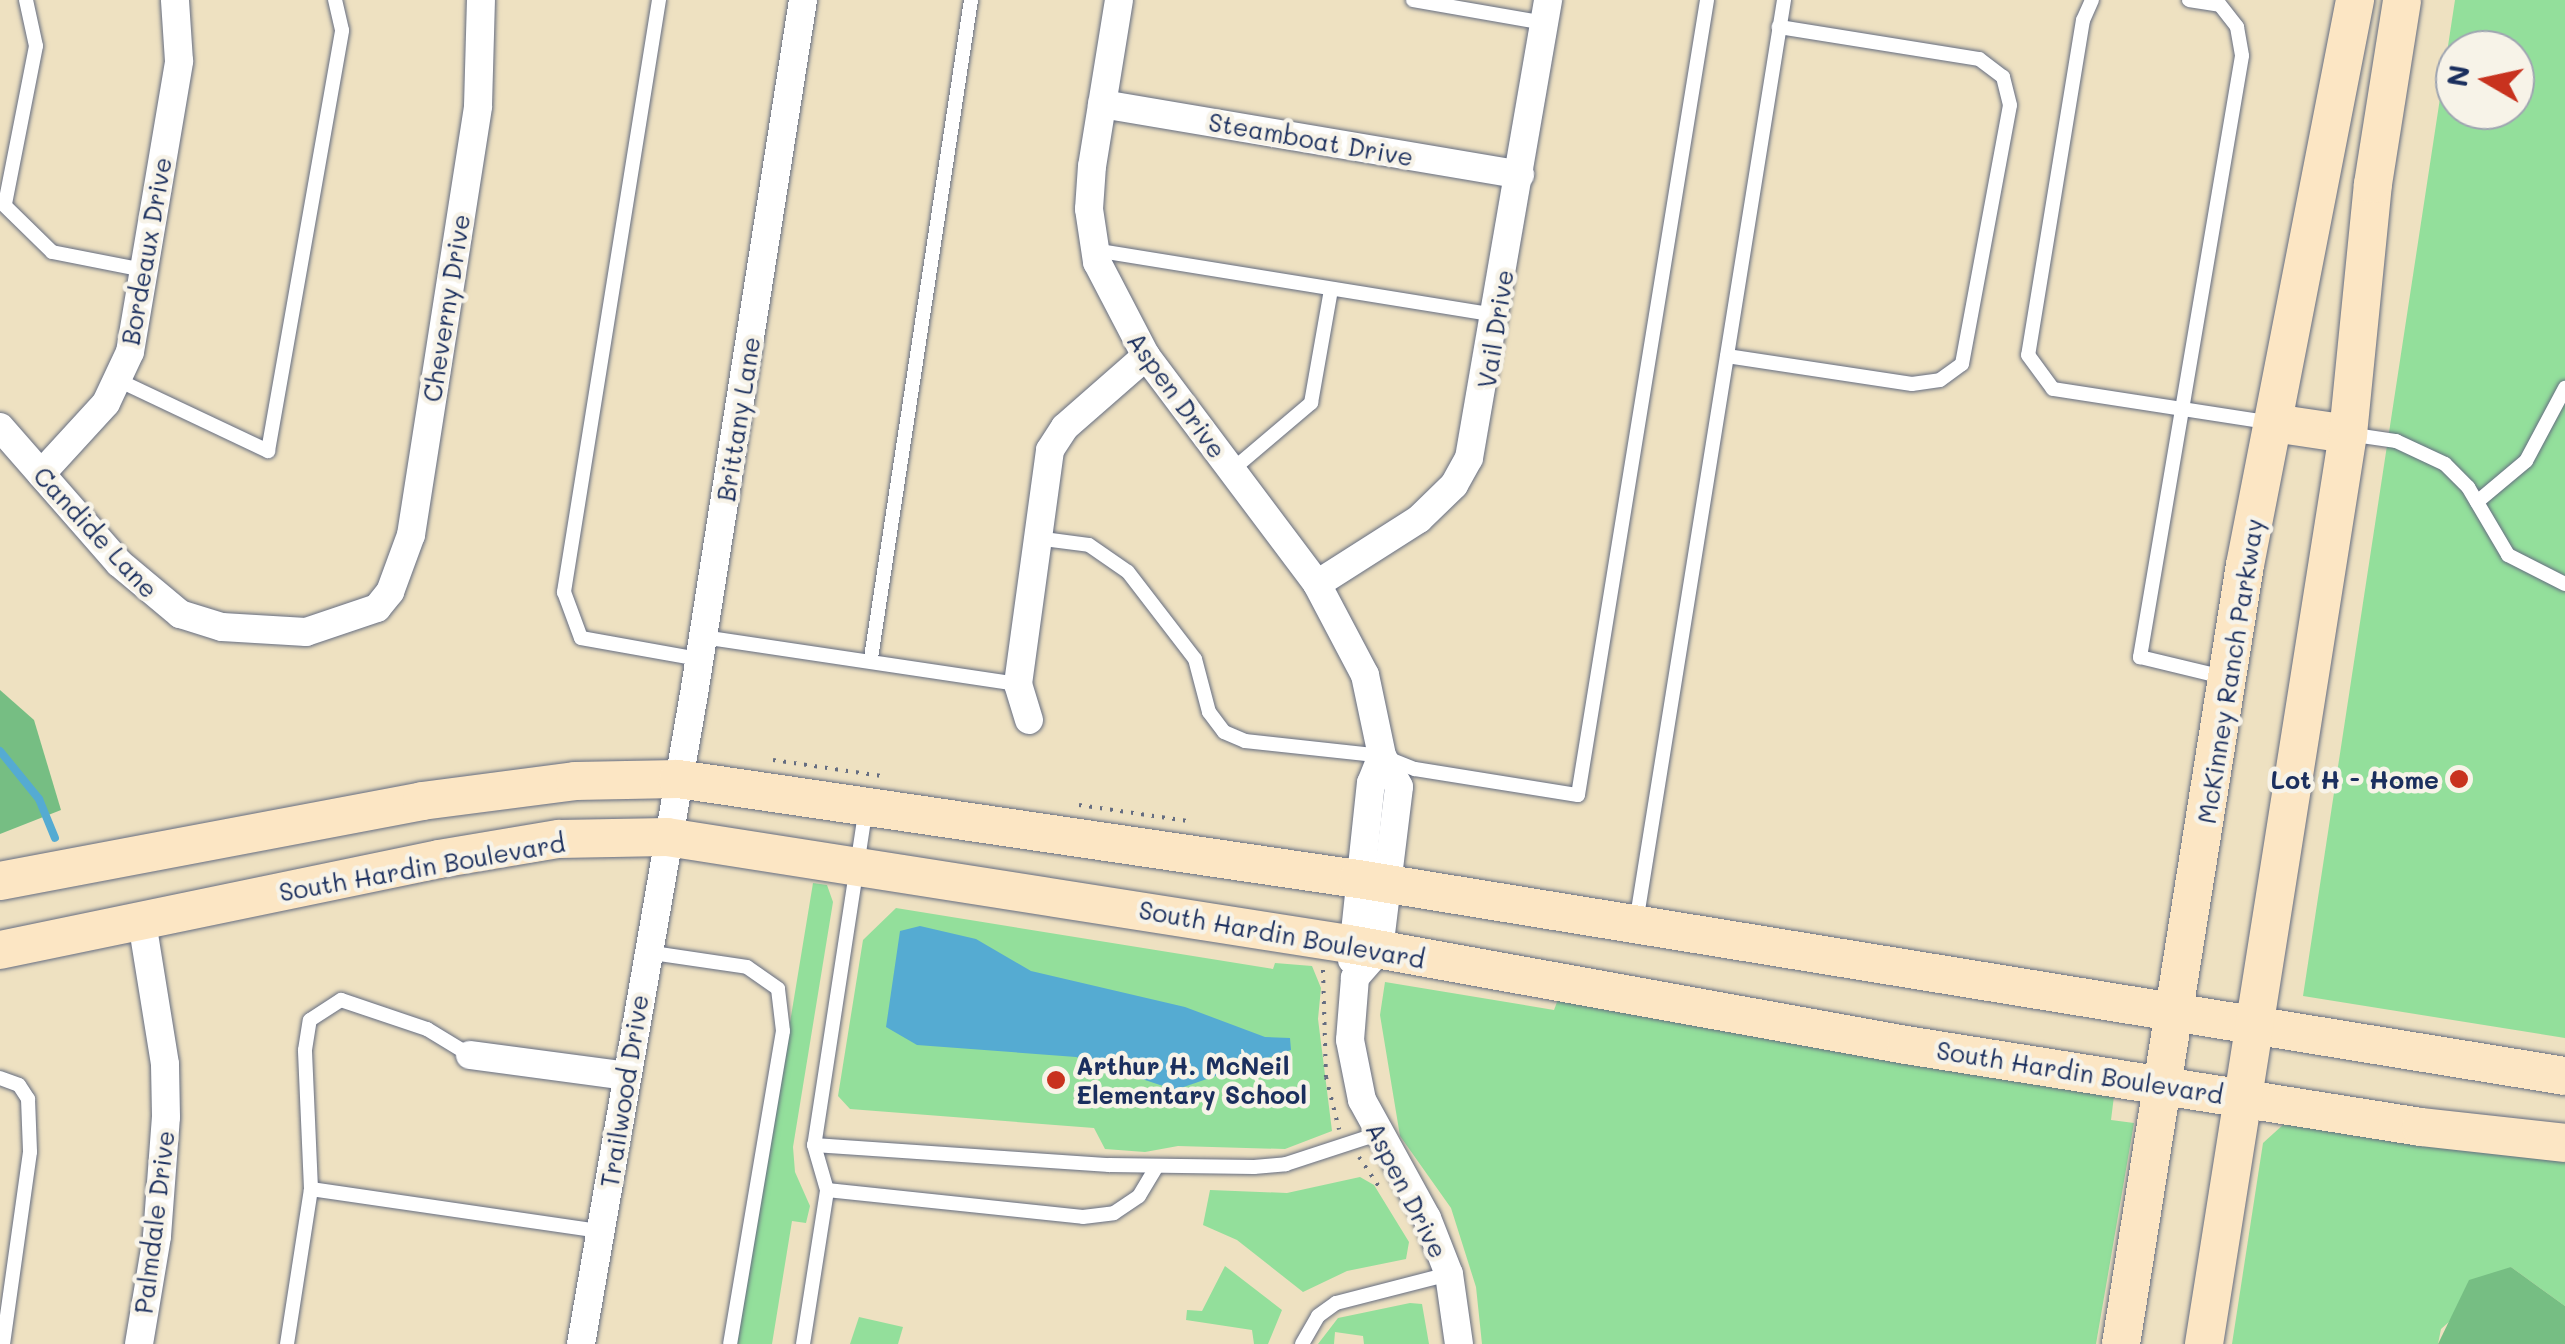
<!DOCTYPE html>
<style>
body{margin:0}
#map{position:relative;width:2565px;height:1344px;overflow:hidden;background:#eee1c1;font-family:Mali,sans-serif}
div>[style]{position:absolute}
.green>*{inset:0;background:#93df9b}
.forest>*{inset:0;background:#76be83}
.water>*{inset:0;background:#55abd2}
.stream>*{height:8px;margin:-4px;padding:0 4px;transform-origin:4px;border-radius:4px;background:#55abd2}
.path>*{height:4px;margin-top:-2px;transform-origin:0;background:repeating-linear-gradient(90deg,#656d81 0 2.5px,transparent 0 10.5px)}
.roads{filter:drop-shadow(0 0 2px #656d81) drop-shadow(0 0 2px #656d81)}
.lane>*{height:14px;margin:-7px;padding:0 7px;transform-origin:7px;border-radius:7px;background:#fff}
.street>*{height:28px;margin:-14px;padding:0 14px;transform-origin:14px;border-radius:14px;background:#fff}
.secondary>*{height:38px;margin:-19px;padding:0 19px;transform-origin:19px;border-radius:19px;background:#fce6c4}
.dots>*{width:28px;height:28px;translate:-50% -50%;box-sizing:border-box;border:5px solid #f7f3e8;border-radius:50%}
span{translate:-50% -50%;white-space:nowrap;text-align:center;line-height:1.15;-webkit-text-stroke:9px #f7f3e8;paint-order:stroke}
.street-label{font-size:25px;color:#1b2f5e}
.poi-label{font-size:25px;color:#1b2f5e;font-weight:700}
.right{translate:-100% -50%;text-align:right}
.left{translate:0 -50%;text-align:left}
.north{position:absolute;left:2435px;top:30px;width:100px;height:100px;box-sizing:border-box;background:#f7f3e8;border:2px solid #9fa5b1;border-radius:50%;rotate:279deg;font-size:28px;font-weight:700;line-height:40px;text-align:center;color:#1b2f5e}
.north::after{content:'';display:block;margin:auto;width:35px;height:45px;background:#c8321e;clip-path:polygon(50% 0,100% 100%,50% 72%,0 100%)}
</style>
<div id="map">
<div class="green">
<i style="clip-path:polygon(evenodd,2455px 0,2565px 0,2565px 1038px,2303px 996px,2455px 0,2455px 50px,2515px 50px,2515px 110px,2455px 110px,2455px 50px)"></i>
<i style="clip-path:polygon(813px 883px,827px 885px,833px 902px,793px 1147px,795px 1172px,810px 1206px,806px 1223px,792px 1221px,772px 1344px,737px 1344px)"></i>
<i style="clip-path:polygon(896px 908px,1273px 969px,1275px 963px,1312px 966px,1321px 988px,1318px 1019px,1332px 1131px,1285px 1149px,1178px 1146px,1145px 1152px,1105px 1149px,1094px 1128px,850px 1109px,838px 1096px,863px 940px)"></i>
<i style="clip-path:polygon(1385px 982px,1554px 1010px,1560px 994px,2114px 1096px,2111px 1120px,2134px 1123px,2096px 1344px,1482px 1344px,1476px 1287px,1451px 1208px,1400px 1136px,1380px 1015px)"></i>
<i style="clip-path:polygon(2285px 1123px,2565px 1162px,2565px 1306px,2511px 1267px,2441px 1329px,2438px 1344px,2232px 1344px,2263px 1143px)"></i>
<i style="clip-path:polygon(1360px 1177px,1374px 1185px,1409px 1242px,1406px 1259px,1347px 1271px,1303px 1292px,1237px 1240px,1203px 1225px,1210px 1190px,1287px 1193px)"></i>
<i style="clip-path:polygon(1225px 1266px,1282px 1310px,1268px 1344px,1254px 1344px,1252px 1330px,1186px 1320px,1187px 1310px,1202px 1311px)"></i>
<i style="clip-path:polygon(1410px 1303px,1422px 1304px,1429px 1344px,1364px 1344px,1363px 1336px,1335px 1332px,1334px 1344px,1318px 1344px,1338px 1318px)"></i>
<i style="clip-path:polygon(859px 1317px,903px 1327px,898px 1344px,850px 1344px)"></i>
</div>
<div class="forest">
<i style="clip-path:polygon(0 690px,34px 720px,61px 810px,0 834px)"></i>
<i style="clip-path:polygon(2511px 1267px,2565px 1306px,2565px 1344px,2438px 1344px,2469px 1280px)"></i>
</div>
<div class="water">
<i style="clip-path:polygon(920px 926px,976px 939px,1031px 971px,1185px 1007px,1265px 1037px,1290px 1038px,1291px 1050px,1175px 1090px,1076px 1057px,917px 1045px,886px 1027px,900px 931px)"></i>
</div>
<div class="stream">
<i style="left:0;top:751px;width:62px;rotate:50.9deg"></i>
<i style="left:39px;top:799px;width:42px;rotate:67.7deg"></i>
</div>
<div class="path">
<i style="left:773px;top:760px;width:110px;rotate:8.4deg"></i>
<i style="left:1079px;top:805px;width:110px;rotate:8.4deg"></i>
<i style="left:1323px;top:970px;width:107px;rotate:88.4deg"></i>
<i style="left:1326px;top:1077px;width:54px;rotate:76deg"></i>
<i style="left:1359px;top:1157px;width:36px;rotate:56deg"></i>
</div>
<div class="roads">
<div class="lane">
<i style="left:659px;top:0;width:600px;rotate:99.12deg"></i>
<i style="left:564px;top:592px;width:49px;rotate:69.7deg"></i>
<i style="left:581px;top:638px;width:120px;rotate:10.1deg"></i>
<i style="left:1413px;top:0;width:134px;rotate:9.9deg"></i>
<i style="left:2092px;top:0;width:22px;rotate:114deg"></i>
<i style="left:2083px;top:20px;width:339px;rotate:99.3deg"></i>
<i style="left:2028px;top:355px;width:42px;rotate:53.7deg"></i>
<i style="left:2053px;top:389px;width:223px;rotate:8.8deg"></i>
<i style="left:2189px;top:0;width:31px;rotate:9deg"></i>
<i style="left:2220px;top:5px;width:28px;rotate:52deg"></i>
<i style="left:2237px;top:27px;width:29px;rotate:80deg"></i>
<i style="left:2242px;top:56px;width:610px;rotate:99.63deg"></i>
<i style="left:2140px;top:657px;width:85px;rotate:13.5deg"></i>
<i style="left:0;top:201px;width:73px;rotate:44.4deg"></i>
<i style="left:52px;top:252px;width:94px;rotate:11.1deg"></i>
<i style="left:5px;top:204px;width:161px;rotate:-78.9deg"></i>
<i style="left:36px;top:46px;width:47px;rotate:-102.3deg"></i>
<i style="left:1094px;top:250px;width:407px;rotate:9.2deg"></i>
<i style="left:1727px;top:356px;width:187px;rotate:8.6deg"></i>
<i style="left:1912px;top:384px;width:28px;rotate:-8deg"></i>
<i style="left:1940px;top:380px;width:27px;rotate:-36deg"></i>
<i style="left:1962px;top:364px;width:263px;rotate:-79.5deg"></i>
<i style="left:2010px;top:105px;width:29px;rotate:-104deg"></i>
<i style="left:2003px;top:77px;width:30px;rotate:-143deg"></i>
<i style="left:1979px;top:59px;width:203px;rotate:-170.9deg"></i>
<i style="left:120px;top:381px;width:164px;rotate:25.3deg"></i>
<i style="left:268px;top:451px;width:427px;rotate:-80deg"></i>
<i style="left:342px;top:30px;width:31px;rotate:-103deg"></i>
<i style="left:2348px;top:434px;width:49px;rotate:8.3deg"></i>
<i style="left:2396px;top:441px;width:54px;rotate:25.1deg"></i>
<i style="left:2445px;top:464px;width:33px;rotate:45deg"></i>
<i style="left:2468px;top:487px;width:79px;rotate:59.5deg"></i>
<i style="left:2508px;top:555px;width:64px;rotate:27deg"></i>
<i style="left:1232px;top:470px;width:104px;rotate:-40.3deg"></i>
<i style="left:1311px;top:403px;width:115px;rotate:-80deg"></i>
<i style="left:2477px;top:502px;width:64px;rotate:-39.9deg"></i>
<i style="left:2526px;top:461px;width:83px;rotate:-61.9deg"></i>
<i style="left:1036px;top:538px;width:53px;rotate:7.5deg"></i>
<i style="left:1089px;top:545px;width:47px;rotate:34.7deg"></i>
<i style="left:1128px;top:572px;width:110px;rotate:52.4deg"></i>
<i style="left:1195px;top:659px;width:55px;rotate:75.2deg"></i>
<i style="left:1209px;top:712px;width:25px;rotate:53deg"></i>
<i style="left:1224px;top:732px;width:23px;rotate:23deg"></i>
<i style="left:1245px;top:741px;width:138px;rotate:6.2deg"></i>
<i style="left:1382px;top:756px;width:35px;rotate:22deg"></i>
<i style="left:1415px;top:769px;width:165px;rotate:9.1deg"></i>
<i style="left:1578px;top:795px;width:805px;rotate:-80.78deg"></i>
<i style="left:703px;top:637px;width:318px;rotate:8.5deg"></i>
<i style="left:871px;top:658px;width:666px;rotate:-81.36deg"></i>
<i style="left:866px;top:807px;width:342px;rotate:98.7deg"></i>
<i style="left:814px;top:1145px;width:47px;rotate:73.9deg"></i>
<i style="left:827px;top:1190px;width:257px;rotate:6deg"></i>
<i style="left:1083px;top:1217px;width:31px;rotate:-7deg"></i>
<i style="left:1114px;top:1213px;width:30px;rotate:-34deg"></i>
<i style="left:1139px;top:1196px;width:33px;rotate:-59deg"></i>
<i style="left:1636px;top:923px;width:935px;rotate:-80.89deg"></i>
<i style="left:646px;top:952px;width:102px;rotate:8.4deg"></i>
<i style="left:747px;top:967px;width:38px;rotate:35deg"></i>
<i style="left:778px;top:989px;width:42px;rotate:83.2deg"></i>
<i style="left:783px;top:1031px;width:317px;rotate:99.6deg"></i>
<i style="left:0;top:1078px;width:20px;rotate:20deg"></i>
<i style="left:19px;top:1085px;width:17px;rotate:57deg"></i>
<i style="left:28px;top:1099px;width:53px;rotate:87.8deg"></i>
<i style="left:30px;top:1152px;width:194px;rotate:98deg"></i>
<i style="left:814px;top:1145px;width:296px;rotate:3.9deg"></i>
<i style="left:1109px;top:1165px;width:145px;rotate:0.8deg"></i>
<i style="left:1254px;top:1167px;width:32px;rotate:-5deg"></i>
<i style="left:1286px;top:1164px;width:97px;rotate:-18.1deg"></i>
<i style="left:311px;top:1189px;width:292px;rotate:8.3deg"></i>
<i style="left:287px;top:1344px;width:157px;rotate:-81.2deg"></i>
<i style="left:311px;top:1189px;width:139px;rotate:-92.5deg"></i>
<i style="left:305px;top:1050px;width:30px;rotate:-81deg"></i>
<i style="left:310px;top:1020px;width:37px;rotate:-33deg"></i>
<i style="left:341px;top:1000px;width:91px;rotate:18.6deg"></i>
<i style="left:427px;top:1029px;width:50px;rotate:31.2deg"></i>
<i style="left:803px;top:1344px;width:156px;rotate:-81.1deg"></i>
<i style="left:1302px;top:1344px;width:32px;rotate:-60deg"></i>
<i style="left:1318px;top:1316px;width:22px;rotate:-36deg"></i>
<i style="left:1336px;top:1303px;width:117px;rotate:-14.4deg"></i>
</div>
<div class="street">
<i style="left:1119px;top:0;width:168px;rotate:99.2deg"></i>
<i style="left:1092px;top:166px;width:43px;rotate:94deg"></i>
<i style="left:1089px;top:209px;width:54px;rotate:81.4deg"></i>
<i style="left:1097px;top:262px;width:106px;rotate:62.5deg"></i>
<i style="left:1146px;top:356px;width:285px;rotate:53.1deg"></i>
<i style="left:1317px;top:584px;width:103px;rotate:62.2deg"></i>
<i style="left:1365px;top:675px;width:83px;rotate:78.1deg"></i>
<i style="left:1382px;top:756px;width:35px;rotate:61deg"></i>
<i style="left:1399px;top:787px;width:164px;rotate:97deg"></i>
<i style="left:1379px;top:950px;width:37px;rotate:131deg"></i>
<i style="left:1355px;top:978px;width:62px;rotate:94.6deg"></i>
<i style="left:1350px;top:1040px;width:61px;rotate:78.7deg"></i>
<i style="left:1362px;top:1100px;width:135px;rotate:61.2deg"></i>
<i style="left:1427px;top:1218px;width:60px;rotate:68.6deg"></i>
<i style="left:1449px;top:1274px;width:71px;rotate:81.9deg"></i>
<i style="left:1102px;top:104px;width:424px;rotate:9.6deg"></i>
<i style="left:0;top:427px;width:181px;rotate:48.8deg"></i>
<i style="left:119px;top:563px;width:80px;rotate:39.9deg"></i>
<i style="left:180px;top:614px;width:44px;rotate:17.2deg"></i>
<i style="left:222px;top:627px;width:84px;rotate:3.4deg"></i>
<i style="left:306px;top:632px;width:75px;rotate:-18.7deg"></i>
<i style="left:377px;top:608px;width:21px;rotate:-51deg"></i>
<i style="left:390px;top:592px;width:61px;rotate:-69.8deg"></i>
<i style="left:411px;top:535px;width:434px;rotate:-81.1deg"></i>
<i style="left:478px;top:106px;width:106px;rotate:-88.4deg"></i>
<i style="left:41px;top:474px;width:96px;rotate:-47.5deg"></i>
<i style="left:106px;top:403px;width:56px;rotate:-64.8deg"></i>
<i style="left:130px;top:352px;width:295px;rotate:-80.4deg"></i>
<i style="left:179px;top:61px;width:61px;rotate:-93.8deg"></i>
<i style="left:1317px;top:584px;width:121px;rotate:-32.5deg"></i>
<i style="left:1419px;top:519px;width:49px;rotate:-44.2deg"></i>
<i style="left:1454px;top:485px;width:31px;rotate:-61deg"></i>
<i style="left:1469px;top:458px;width:465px;rotate:-80.2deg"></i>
<i style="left:1029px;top:720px;width:38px;rotate:-107deg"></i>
<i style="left:1018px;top:684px;width:236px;rotate:-82.2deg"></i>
<i style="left:1050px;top:450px;width:27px;rotate:-57deg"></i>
<i style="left:1065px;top:427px;width:108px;rotate:-41.2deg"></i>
<i style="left:1352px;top:960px;width:178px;rotate:-83.9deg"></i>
<i style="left:1371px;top:783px;width:29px;rotate:-68deg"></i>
<i style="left:470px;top:1055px;width:158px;rotate:7.6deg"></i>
<i style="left:139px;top:1344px;width:109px;rotate:-80.5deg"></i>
<i style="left:157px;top:1236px;width:119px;rotate:-85.7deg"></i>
<i style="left:166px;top:1117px;width:53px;rotate:-91.1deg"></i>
<i style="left:165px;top:1064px;width:144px;rotate:-99.2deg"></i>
<i style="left:581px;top:1344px;width:660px;rotate:-80.14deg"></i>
<i style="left:694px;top:694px;width:703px;rotate:-81.07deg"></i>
</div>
<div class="secondary">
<i style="left:2274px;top:423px;width:75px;rotate:8.5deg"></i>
<i style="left:0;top:881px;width:430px;rotate:-10.7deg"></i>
<i style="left:422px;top:801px;width:154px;rotate:-7.4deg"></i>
<i style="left:575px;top:781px;width:103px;rotate:-1.1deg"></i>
<i style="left:678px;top:779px;width:687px;rotate:8.37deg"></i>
<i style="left:1358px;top:879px;width:1223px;rotate:9.27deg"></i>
<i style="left:0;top:950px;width:448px;rotate:-11.7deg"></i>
<i style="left:439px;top:859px;width:122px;rotate:-9.5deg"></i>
<i style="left:559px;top:839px;width:108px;rotate:-1.1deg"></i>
<i style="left:667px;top:837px;width:690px;rotate:8.92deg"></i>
<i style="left:1349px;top:944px;width:566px;rotate:10.28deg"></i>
<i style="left:1906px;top:1045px;width:521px;rotate:9.05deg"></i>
<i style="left:2421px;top:1127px;width:145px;rotate:6.3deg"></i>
<i style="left:2121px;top:1344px;width:789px;rotate:-80.96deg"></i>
<i style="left:2245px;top:565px;width:576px;rotate:-78.98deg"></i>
<i style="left:2204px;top:1344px;width:921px;rotate:-81.01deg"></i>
<i style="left:2348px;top:434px;width:251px;rotate:-84.3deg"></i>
<i style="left:2373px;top:184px;width:186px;rotate:-81deg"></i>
</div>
</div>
<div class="dots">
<i style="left:2459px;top:779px;background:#c8321e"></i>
<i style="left:1056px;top:1080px;background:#c8321e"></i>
</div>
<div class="street-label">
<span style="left:1311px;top:139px;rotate:10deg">Steamboat Drive</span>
<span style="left:146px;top:251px;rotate:-80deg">Bordeaux Drive</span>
<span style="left:446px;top:308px;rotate:-81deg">Cheverny Drive</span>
<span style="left:1495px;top:329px;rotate:-81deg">Vail Drive</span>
<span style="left:1177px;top:395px;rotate:54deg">Aspen Drive</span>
<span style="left:738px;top:419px;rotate:-81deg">Brittany Lane</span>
<span style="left:96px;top:532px;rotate:47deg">Candide Lane</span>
<span style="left:2230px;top:671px;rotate:-81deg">McKinney Ranch Parkway</span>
<span style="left:422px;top:867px;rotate:-10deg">South Hardin Boulevard</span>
<span style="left:1282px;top:934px;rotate:10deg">South Hardin Boulevard</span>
<span style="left:2080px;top:1072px;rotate:9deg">South Hardin Boulevard</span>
<span style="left:624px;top:1091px;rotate:-81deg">Trailwood Drive</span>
<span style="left:1407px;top:1190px;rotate:63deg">Aspen Drive</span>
<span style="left:154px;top:1222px;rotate:-83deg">Palmdale Drive</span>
</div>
<div class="poi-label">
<span class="right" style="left:2439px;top:779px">Lot H - Home</span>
<span class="left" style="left:1076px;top:1080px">Arthur H. McNeil<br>Elementary School</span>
</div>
<div class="north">N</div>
</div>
